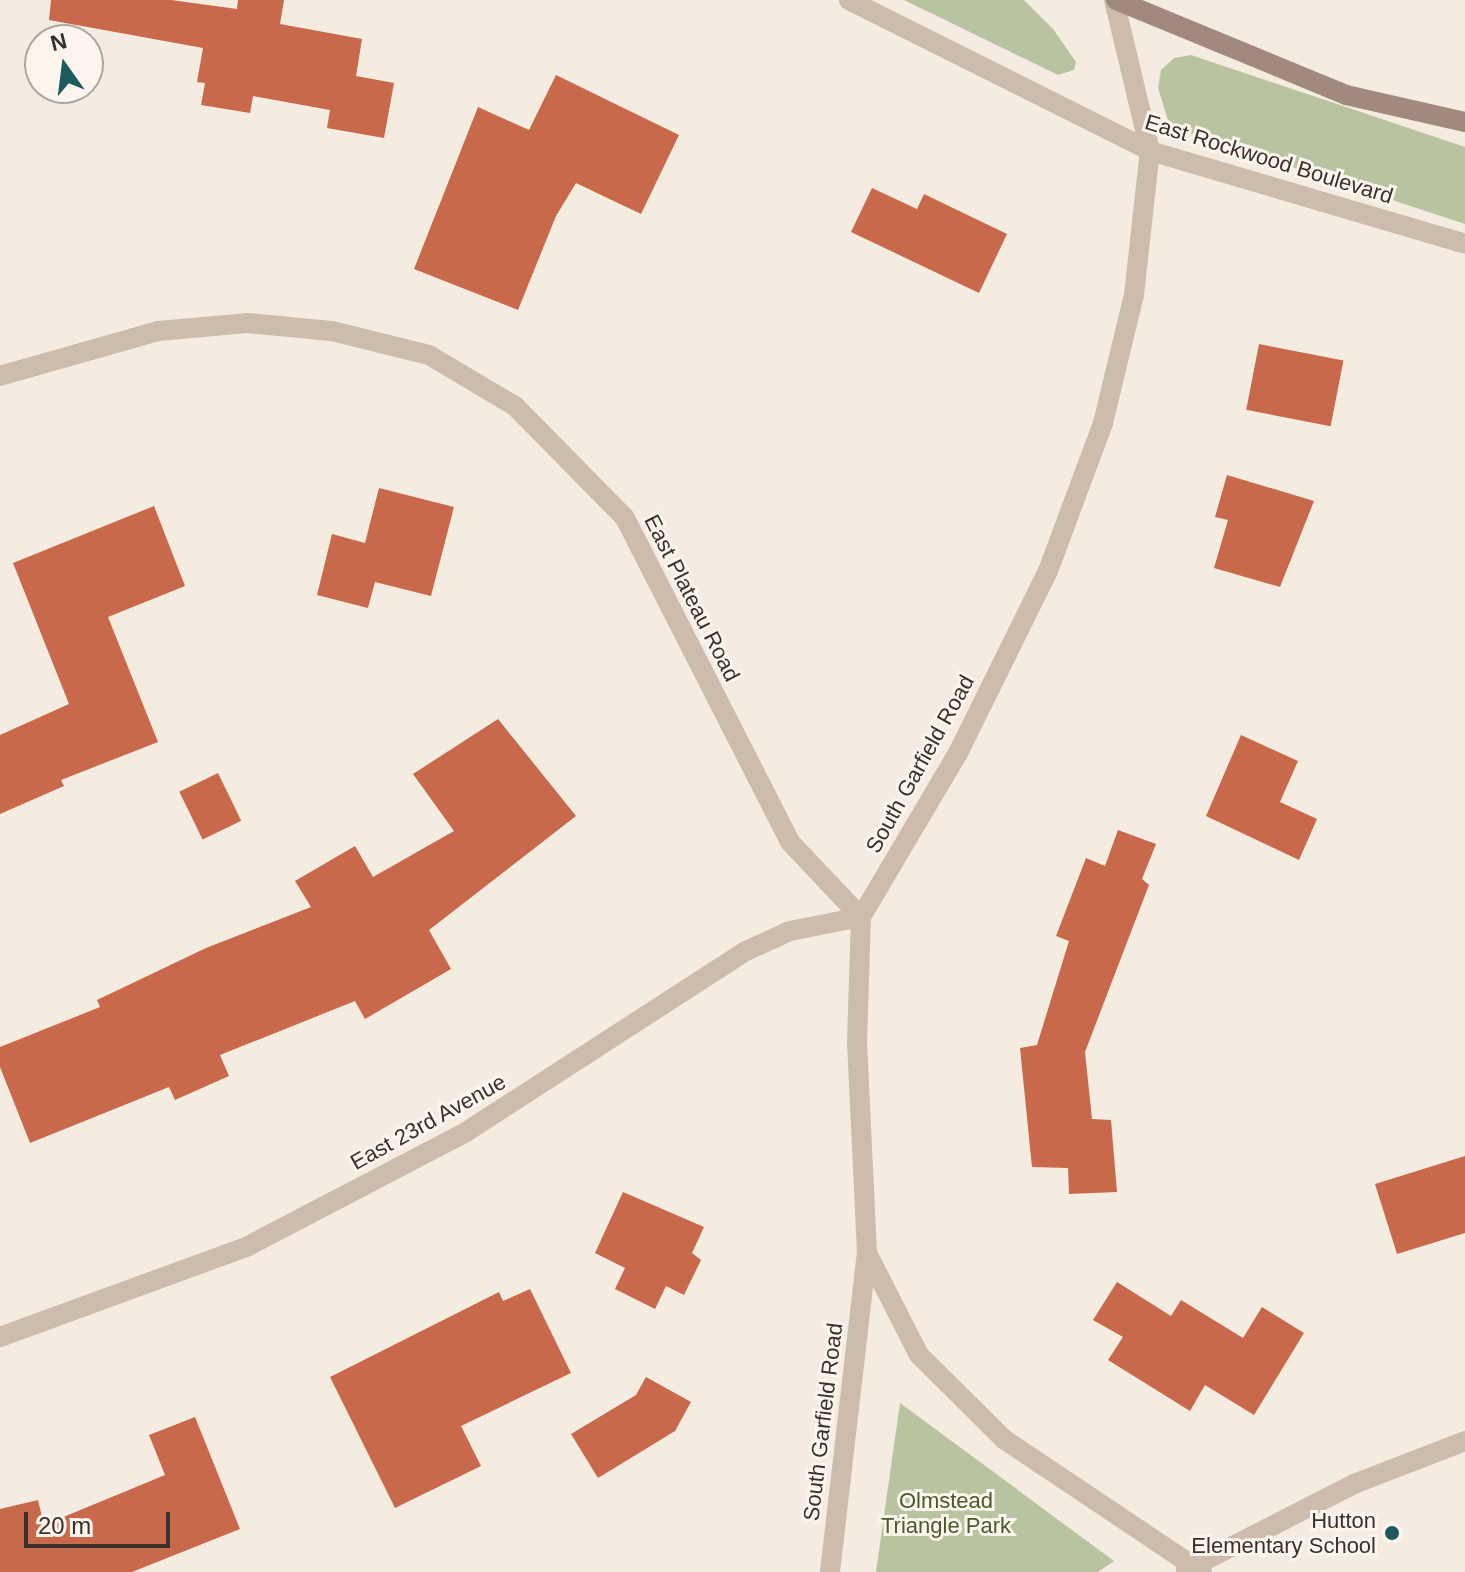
<!DOCTYPE html>
<style>
body{margin:0}
#map{position:relative;width:1465px;height:1572px;overflow:hidden;background:#f4ebe1;font-family:Helvetica,sans-serif}
div>[style]{position:absolute}
.green>*{inset:0;background:#b8c4a0}
.building>*{inset:0;background:#c8694b;transform-origin:0 0}
.street>*{height:20px;margin:-10px;padding:0 10px;transform-origin:10px;border-radius:10px;background:#cdbbac}
.secondary>*{height:20px;margin:-10px;padding:0 10px;transform-origin:10px;border-radius:10px;background:#a18a7d}
.dots>*{width:22px;height:22px;translate:-50% -50%;box-sizing:border-box;border:4px solid #fbf5ee;border-radius:50%}
span{translate:-50% -50%;white-space:nowrap;text-align:center;line-height:1.15;-webkit-text-stroke:6px #fbf5ee;paint-order:stroke}
.street-label{font-size:22px;color:#3b302b}
.park-label{font-size:22px;color:#4a5a2e}
.poi-label{font-size:22px;color:#3b302b}
.right{translate:-100% -50%;text-align:right}
.north{position:absolute;left:24px;top:24px;width:80px;height:80px;box-sizing:border-box;background:#fbf5ee;border:2px solid #aea6a0;border-radius:50%;rotate:346deg;font-size:22px;font-weight:700;line-height:32px;text-align:center;color:#3b302b}
.north::after{content:'';display:block;margin:auto;width:28px;height:36px;background:#1f5a5e;clip-path:polygon(50% 0,100% 100%,50% 72%,0 100%)}
.scale{position:absolute;left:24px;top:1512px;width:146px;height:36px;box-sizing:border-box;border:4px solid #3b302b;border-top:0;padding-left:10px;font-size:24px;line-height:28px;white-space:nowrap;color:#3b302b;-webkit-text-stroke:6px #fbf5ee;paint-order:stroke}
</style>
<div id="map">
<div class="green">
<i style="clip-path:polygon(904px 0,1024px 0,1053px 29px,1076px 62px,1074px 70px,1058px 75px)"></i>
<i style="clip-path:polygon(1191px 55px,1465px 147px,1465px 224px,1183px 131px,1168px 120px,1158px 88px,1161px 70px,1174px 58px)"></i>
<i style="clip-path:polygon(900px 1403px,1114px 1561px,1098px 1572px,876px 1572px)"></i>
</div>
<div class="building">
<i style="clip-path:polygon(51px 0,171px 0,237px 9px,238px 0,284px 0,280px 24px,362px 39px,356px 76px,394px 83px,384px 138px,327px 128px,330px 110px,253px 96px,250px 113px,201px 105px,205px 83px,197px 82px,203px 48px,49px 20px)"></i>
<i style="clip-path:polygon(556px 75px,679px 135px,641px 214px,576px 183px,556px 216px,518px 310px,414px 269px,478px 107px,529px 130px)"></i>
<i style="clip-path:polygon(872px 188px,917px 209px,924px 194px,1007px 234px,979px 293px,851px 232px)"></i>
<i style="left:1259px;top:344px;width:86px;height:67px;rotate:11deg"></i>
<i style="clip-path:polygon(1227px 475px,1314px 501px,1280px 587px,1214px 568px,1228px 520px,1215px 517px)"></i>
<i style="clip-path:polygon(379px 488px,454px 507px,431px 596px,375px 582px,368px 608px,317px 595px,332px 534px,365px 543px)"></i>
<i style="clip-path:polygon(154px 506px,185px 586px,108px 617px,158px 742px,61px 780px,64px 786px,0 814px,0 735px,69px 704px,13px 563px)"></i>
<i style="clip-path:polygon(498px 719px,576px 816px,429px 930px,451px 969px,365px 1019px,355px 1001px,220px 1055px,229px 1076px,175px 1100px,169px 1087px,30px 1143px,0 1067px,0 1047px,100px 1007px,97px 1000px,206px 948px,311px 907px,295px 881px,355px 846px,373px 877px,454px 831px,413px 774px)"></i>
<i style="clip-path:polygon(1241px 735px,1298px 761px,1280px 802px,1317px 819px,1299px 860px,1206px 816px)"></i>
<i style="left:218px;top:773px;width:53px;height:43px;rotate:64deg"></i>
<i style="clip-path:polygon(1118px 830px,1156px 844px,1142px 879px,1149px 885px,1085px 1052px,1092px 1119px,1111px 1120px,1117px 1192px,1069px 1194px,1068px 1168px,1032px 1167px,1020px 1048px,1037px 1045px,1069px 941px,1056px 936px,1086px 858px,1105px 866px)"></i>
<i style="clip-path:polygon(1465px 1156px,1465px 1233px,1397px 1254px,1375px 1184px)"></i>
<i style="clip-path:polygon(623px 1192px,704px 1227px,692px 1253px,701px 1260px,684px 1295px,666px 1286px,655px 1309px,615px 1289px,625px 1268px,595px 1253px)"></i>
<i style="clip-path:polygon(1117px 1282px,1171px 1316px,1181px 1300px,1243px 1338px,1262px 1307px,1304px 1333px,1254px 1415px,1205px 1385px,1190px 1411px,1108px 1360px,1123px 1337px,1093px 1320px)"></i>
<i style="clip-path:polygon(530px 1289px,571px 1373px,461px 1426px,481px 1466px,395px 1508px,330px 1377px,499px 1292px,503px 1301px)"></i>
<i style="clip-path:polygon(646px 1377px,691px 1402px,675px 1431px,598px 1478px,571px 1434px,636px 1395px)"></i>
<i style="clip-path:polygon(195px 1417px,240px 1529px,132px 1572px,0 1572px,0 1509px,38px 1500px,44px 1525px,165px 1475px,149px 1435px)"></i>
</div>
<div class="street">
<i style="left:849px;top:0;width:337px;rotate:26.6deg"></i>
<i style="left:1150px;top:151px;width:328px;rotate:16.4deg"></i>
<i style="left:0;top:376px;width:164px;rotate:-15.9deg"></i>
<i style="left:158px;top:331px;width:89px;rotate:-5.1deg"></i>
<i style="left:247px;top:323px;width:85px;rotate:5.4deg"></i>
<i style="left:332px;top:331px;width:100px;rotate:13.9deg"></i>
<i style="left:429px;top:355px;width:100px;rotate:30.7deg"></i>
<i style="left:515px;top:406px;width:157px;rotate:45.5deg"></i>
<i style="left:625px;top:518px;width:364px;rotate:63deg"></i>
<i style="left:790px;top:842px;width:103px;rotate:46.6deg"></i>
<i style="left:867px;top:1253px;width:114px;rotate:63deg"></i>
<i style="left:919px;top:1355px;width:121px;rotate:44.7deg"></i>
<i style="left:1005px;top:1440px;width:237px;rotate:33.8deg"></i>
<i style="left:0;top:1337px;width:264px;rotate:-20.1deg"></i>
<i style="left:248px;top:1246px;width:246px;rotate:-27.6deg"></i>
<i style="left:466px;top:1132px;width:333px;rotate:-32.9deg"></i>
<i style="left:746px;top:951px;width:48px;rotate:-24.4deg"></i>
<i style="left:790px;top:931px;width:72px;rotate:-11.2deg"></i>
<i style="left:1186px;top:1570px;width:189px;rotate:-27.1deg"></i>
<i style="left:1354px;top:1484px;width:119px;rotate:-21.2deg"></i>
<i style="left:830px;top:1572px;width:321px;rotate:-83.4deg"></i>
<i style="left:867px;top:1253px;width:210px;rotate:-92.7deg"></i>
<i style="left:857px;top:1043px;width:126px;rotate:-88.2deg"></i>
<i style="left:861px;top:917px;width:191px;rotate:-59.4deg"></i>
<i style="left:958px;top:753px;width:203px;rotate:-63.7deg"></i>
<i style="left:1048px;top:571px;width:158px;rotate:-69.6deg"></i>
<i style="left:1103px;top:423px;width:132px;rotate:-76.4deg"></i>
<i style="left:1134px;top:295px;width:145px;rotate:-83.7deg"></i>
<i style="left:1150px;top:151px;width:155px;rotate:-103.4deg"></i>
</div>
<div class="secondary">
<i style="left:1116px;top:0;width:249px;rotate:22.4deg"></i>
<i style="left:1346px;top:95px;width:122px;rotate:12.8deg"></i>
</div>
<div class="dots">
<i style="left:1392px;top:1533px;background:#1f5a5e"></i>
</div>
<div class="street-label">
<span style="left:1269px;top:159px;rotate:17deg">East Rockwood Boulevard</span>
<span style="left:692px;top:598px;rotate:63deg">East Plateau Road</span>
<span style="left:920px;top:764px;rotate:-61deg">South Garfield Road</span>
<span style="left:428px;top:1122px;rotate:-29deg">East 23rd Avenue</span>
<span style="left:823px;top:1422px;rotate:-83deg">South Garfield Road</span>
</div>
<div class="park-label">
<span style="left:946px;top:1513px">Olmstead<br>Triangle Park</span>
</div>
<div class="poi-label">
<span class="right" style="left:1376px;top:1533px">Hutton<br>Elementary School</span>
</div>
<div class="north">N</div>
<div class="scale">20 m</div>
</div>
